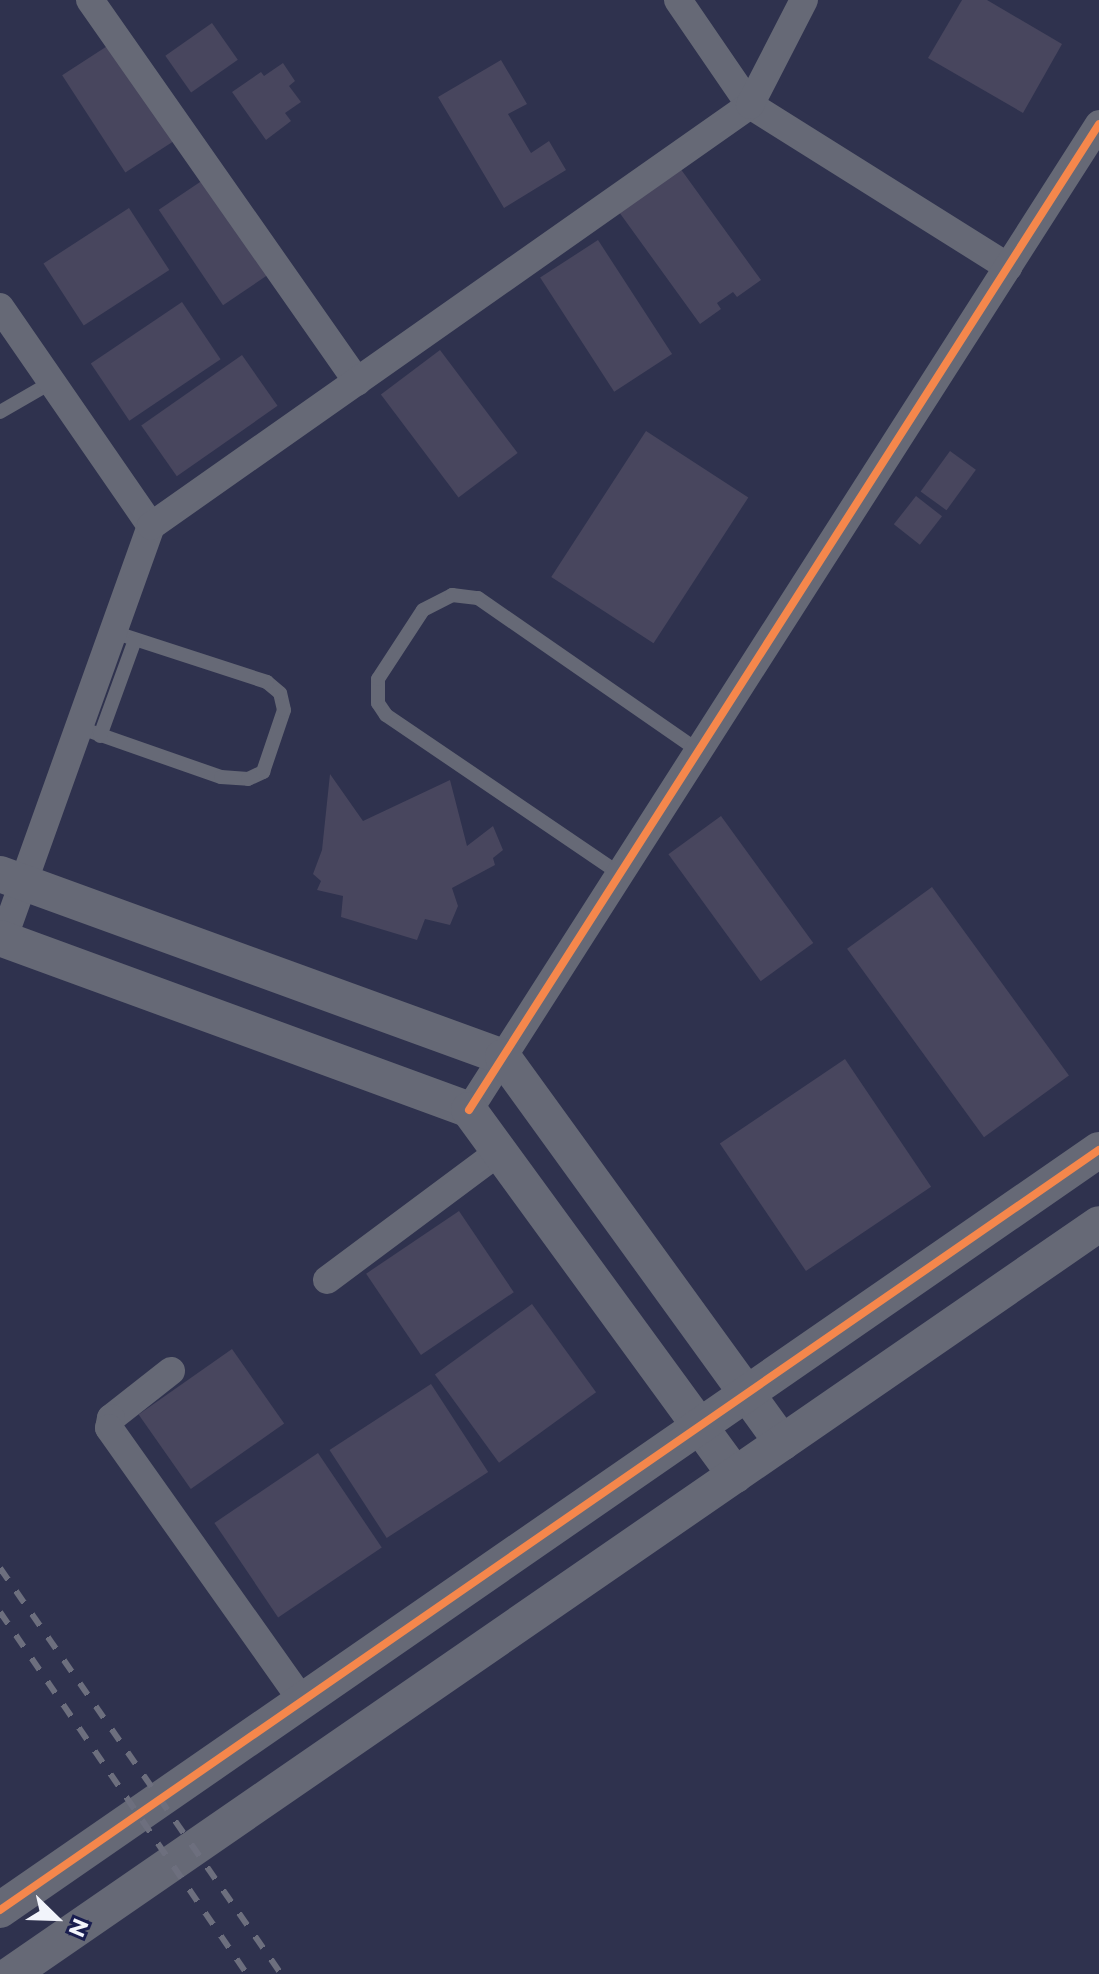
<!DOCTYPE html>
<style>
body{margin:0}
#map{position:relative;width:1099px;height:1974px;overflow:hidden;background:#2f324e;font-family:Montserrat,sans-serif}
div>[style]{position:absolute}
.building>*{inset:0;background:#48465e;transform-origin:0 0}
.service>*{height:14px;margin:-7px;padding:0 7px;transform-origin:7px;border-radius:7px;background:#666976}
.minor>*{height:28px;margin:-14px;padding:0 14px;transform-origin:14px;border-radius:14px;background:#666976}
.tertiary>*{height:36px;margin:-18px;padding:0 18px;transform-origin:18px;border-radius:18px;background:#666976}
.rail>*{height:6px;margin-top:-3px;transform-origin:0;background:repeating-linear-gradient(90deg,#6d6f7e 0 14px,transparent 0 28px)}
.cycleway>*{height:8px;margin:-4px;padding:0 4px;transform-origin:4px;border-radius:4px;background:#f5874c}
span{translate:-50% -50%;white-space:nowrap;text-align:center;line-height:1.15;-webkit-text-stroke:7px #191d4f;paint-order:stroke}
.north{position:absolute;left:16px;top:1878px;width:80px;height:80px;-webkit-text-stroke:6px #191d4f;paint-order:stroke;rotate:113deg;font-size:22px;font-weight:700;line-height:32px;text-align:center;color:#f2f4fb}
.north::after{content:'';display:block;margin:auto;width:28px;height:36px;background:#f2f4fb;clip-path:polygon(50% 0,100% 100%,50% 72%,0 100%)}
</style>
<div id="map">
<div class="building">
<i style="clip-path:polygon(962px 0,987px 0,1062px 44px,1023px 113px,928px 58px)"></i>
<i style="left:212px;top:23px;width:45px;height:57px;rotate:55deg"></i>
<i style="left:115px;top:41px;width:116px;height:63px;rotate:57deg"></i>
<i style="clip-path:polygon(501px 60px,527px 104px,508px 114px,531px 153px,549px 141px,566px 170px,504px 208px,438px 97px)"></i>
<i style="clip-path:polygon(283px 63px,295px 81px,289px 86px,301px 102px,285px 113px,291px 121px,266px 140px,232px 92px,261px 72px,264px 76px)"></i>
<i style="clip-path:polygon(680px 168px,761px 280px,737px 297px,733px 292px,717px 303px,721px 309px,700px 324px,619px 212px)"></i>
<i style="left:206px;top:178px;width:115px;height:57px;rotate:56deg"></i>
<i style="left:129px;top:208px;width:74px;height:102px;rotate:57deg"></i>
<i style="left:598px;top:240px;width:136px;height:69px;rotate:57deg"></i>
<i style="left:182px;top:302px;width:69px;height:110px;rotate:56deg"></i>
<i style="left:440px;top:350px;width:129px;height:74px;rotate:53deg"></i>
<i style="left:242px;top:355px;width:62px;height:123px;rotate:55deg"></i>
<i style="left:646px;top:431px;width:122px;height:174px;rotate:33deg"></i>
<i style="left:950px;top:451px;width:32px;height:50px;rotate:36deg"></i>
<i style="left:916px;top:496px;width:33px;height:36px;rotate:38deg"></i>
<i style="clip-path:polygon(330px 774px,363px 821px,450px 780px,467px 846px,493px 826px,503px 850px,493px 858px,495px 865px,452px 888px,458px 906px,450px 925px,425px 919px,417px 940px,341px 917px,343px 896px,317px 890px,321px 881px,313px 874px,322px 850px)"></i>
<i style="left:721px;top:816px;width:157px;height:65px;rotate:54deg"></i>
<i style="left:932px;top:887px;width:233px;height:105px;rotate:54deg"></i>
<i style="left:845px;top:1059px;width:154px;height:151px;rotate:56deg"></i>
<i style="left:459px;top:1211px;width:98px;height:112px;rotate:56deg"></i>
<i style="left:532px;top:1304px;width:109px;height:120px;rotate:54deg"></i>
<i style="left:232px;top:1349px;width:91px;height:114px;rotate:55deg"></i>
<i style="left:431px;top:1384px;width:105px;height:121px;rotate:57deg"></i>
<i style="left:318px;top:1453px;width:114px;height:125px;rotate:56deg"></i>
</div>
<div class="service">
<i style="left:0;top:412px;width:60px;rotate:-30deg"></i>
<i style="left:78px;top:727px;width:151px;rotate:19.3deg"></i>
<i style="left:221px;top:777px;width:27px;rotate:4deg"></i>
<i style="left:248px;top:779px;width:17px;rotate:-25deg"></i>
<i style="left:263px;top:772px;width:65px;rotate:-71.3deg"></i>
<i style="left:284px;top:710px;width:17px;rotate:-103deg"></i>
<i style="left:280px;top:693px;width:17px;rotate:-140deg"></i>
<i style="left:267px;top:682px;width:162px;rotate:-162deg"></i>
<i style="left:100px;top:736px;width:102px;rotate:-70deg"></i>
<i style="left:620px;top:874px;width:283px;rotate:-145.8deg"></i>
<i style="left:386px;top:715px;width:14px;rotate:-124deg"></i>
<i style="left:378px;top:703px;width:24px;rotate:-90deg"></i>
<i style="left:378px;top:679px;width:82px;rotate:-56.9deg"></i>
<i style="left:423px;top:610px;width:33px;rotate:-27deg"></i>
<i style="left:452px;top:595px;width:26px;rotate:7deg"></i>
<i style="left:478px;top:598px;width:269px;rotate:34.7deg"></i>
</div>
<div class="minor">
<i style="left:90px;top:0;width:466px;rotate:55deg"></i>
<i style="left:678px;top:0;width:127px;rotate:55.6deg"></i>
<i style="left:750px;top:105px;width:305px;rotate:32.1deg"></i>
<i style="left:0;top:307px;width:266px;rotate:55.4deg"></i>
<i style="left:151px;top:526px;width:439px;rotate:109.7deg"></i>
<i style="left:151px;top:526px;width:732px;rotate:-35.1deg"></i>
<i style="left:750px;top:105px;width:118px;rotate:-62.8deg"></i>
<i style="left:469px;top:1110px;width:1170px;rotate:-57.42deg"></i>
<i style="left:327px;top:1280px;width:214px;rotate:-36.7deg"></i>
<i style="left:171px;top:1371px;width:76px;rotate:141.9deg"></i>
<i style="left:111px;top:1418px;width:10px;rotate:101deg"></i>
<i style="left:109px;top:1428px;width:334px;rotate:54.7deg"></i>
</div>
<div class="tertiary">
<i style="left:0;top:874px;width:535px;rotate:19.99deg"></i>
<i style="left:503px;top:1057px;width:476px;rotate:54.1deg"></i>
<i style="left:0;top:938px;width:500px;rotate:20.1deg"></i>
<i style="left:469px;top:1110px;width:452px;rotate:53.9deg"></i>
<i style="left:0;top:1910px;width:1336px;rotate:-34.67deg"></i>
<i style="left:11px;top:1974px;width:1321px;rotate:-34.58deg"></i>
</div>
<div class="rail">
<i style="left:0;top:1568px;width:494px;rotate:55.3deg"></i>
<i style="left:0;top:1612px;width:438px;rotate:55.7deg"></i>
</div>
<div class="cycleway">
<i style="left:469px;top:1110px;width:1170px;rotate:-57.42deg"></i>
<i style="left:0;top:1910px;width:1336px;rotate:-34.67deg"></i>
</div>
<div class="north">N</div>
</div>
